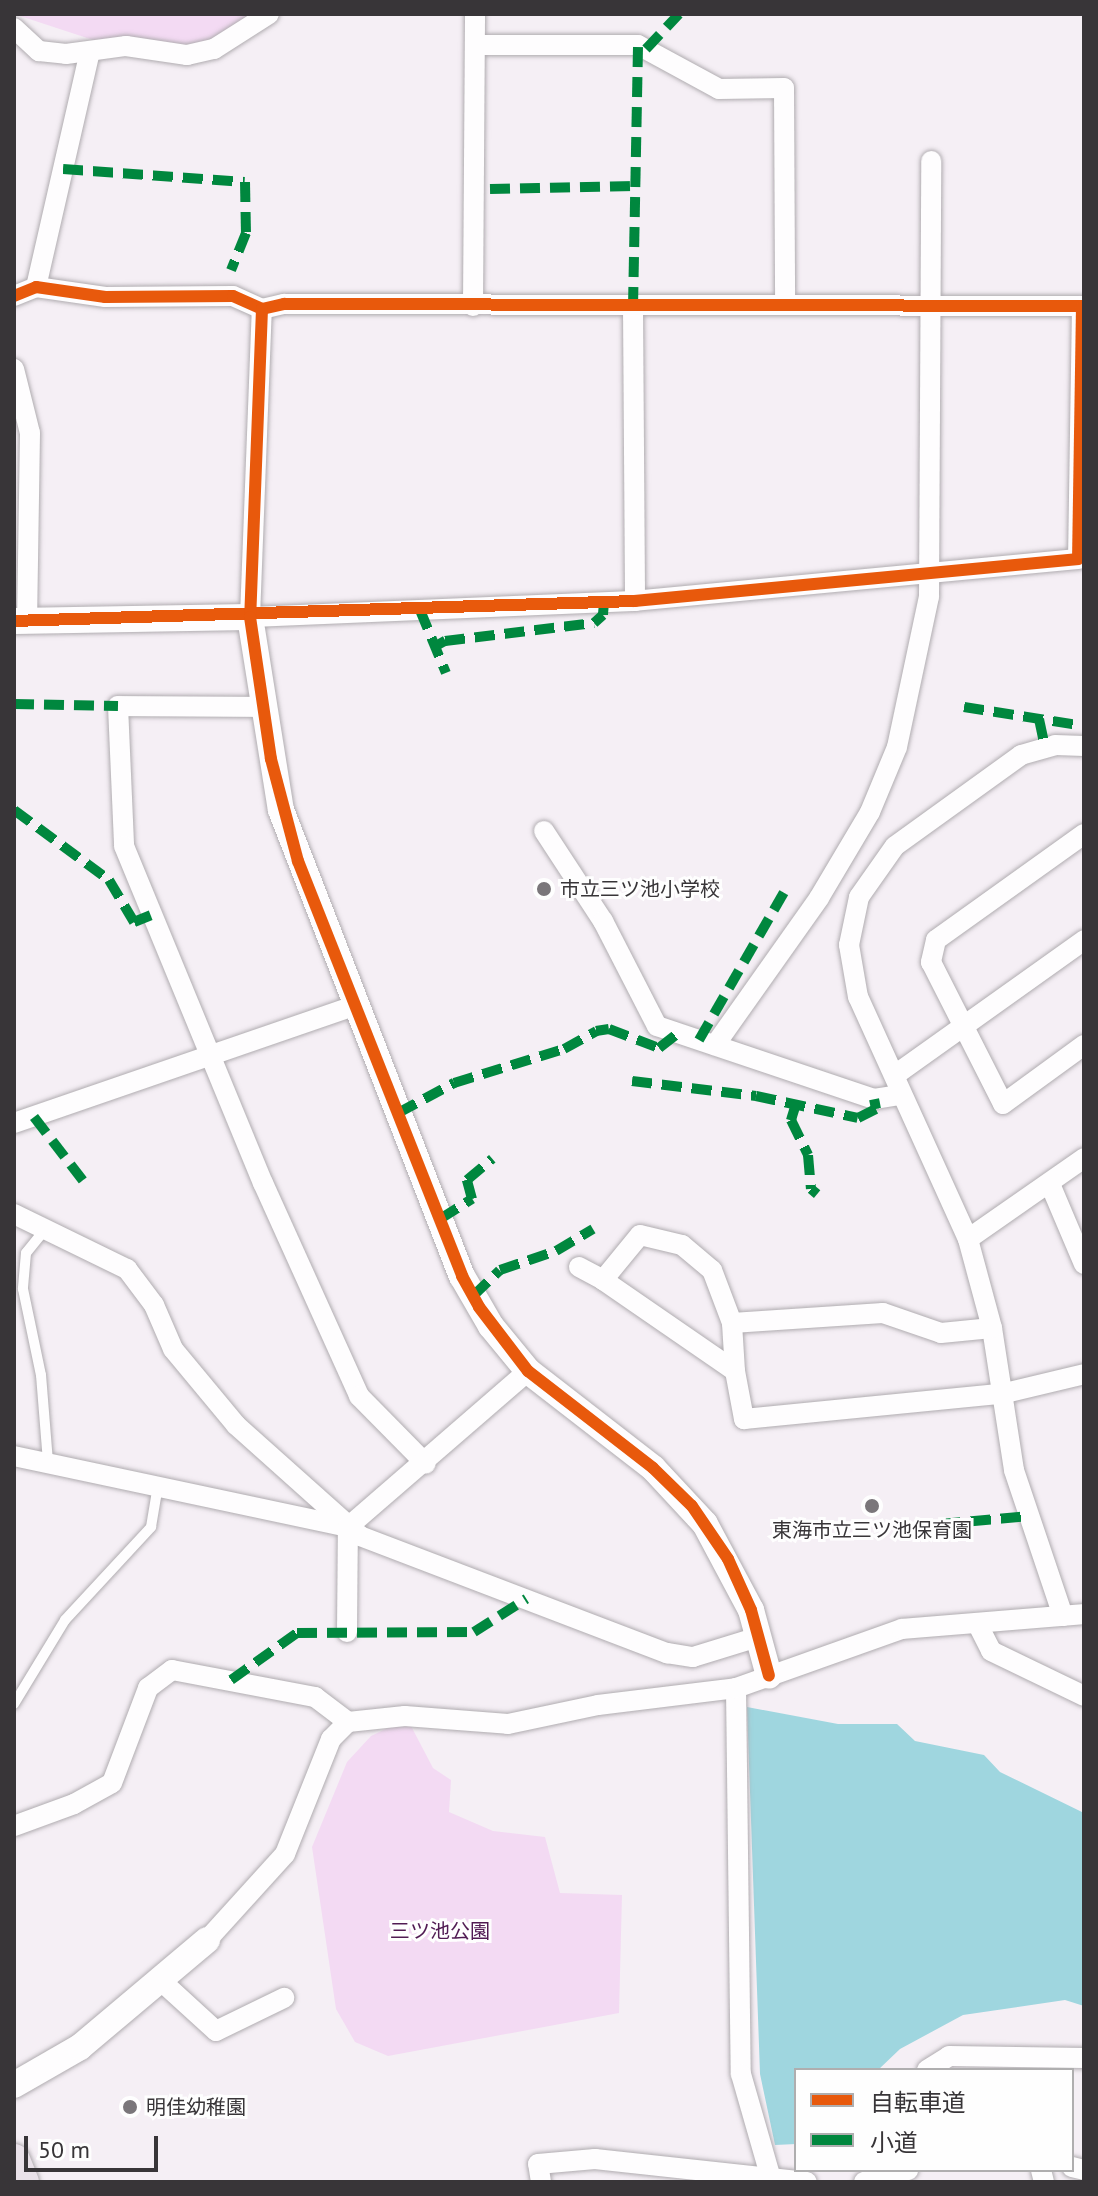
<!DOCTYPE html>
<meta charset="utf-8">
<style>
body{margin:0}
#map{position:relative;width:1098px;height:2196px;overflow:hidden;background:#f5eff5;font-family:"PT Sans","Noto Sans JP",sans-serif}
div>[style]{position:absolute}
.green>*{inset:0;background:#f3daf3}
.water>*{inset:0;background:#9fd6df}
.roads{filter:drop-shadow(0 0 2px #b0acb0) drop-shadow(0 0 2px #b0acb0)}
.service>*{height:10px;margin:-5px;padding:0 5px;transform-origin:5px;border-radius:5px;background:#fefdfe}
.minor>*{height:20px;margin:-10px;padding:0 10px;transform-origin:10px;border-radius:10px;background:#fefdfe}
.tertiary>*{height:26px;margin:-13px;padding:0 13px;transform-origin:13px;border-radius:13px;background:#fefdfe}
.primary>*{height:32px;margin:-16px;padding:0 16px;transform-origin:16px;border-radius:16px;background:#eae2ea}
.quiet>*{height:10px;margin-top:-5px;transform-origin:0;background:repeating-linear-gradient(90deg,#00873e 0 20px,transparent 0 30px)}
.cycleway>*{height:12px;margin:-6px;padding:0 6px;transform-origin:6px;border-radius:6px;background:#e8590c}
.dots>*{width:22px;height:22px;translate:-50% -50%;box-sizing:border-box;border:4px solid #fefefe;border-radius:50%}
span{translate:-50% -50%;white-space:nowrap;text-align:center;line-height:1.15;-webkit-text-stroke:6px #fefefe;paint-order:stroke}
.poi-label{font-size:20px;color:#383538}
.left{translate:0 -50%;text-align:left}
.park-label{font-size:20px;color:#511b53}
.frame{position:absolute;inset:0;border:16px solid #383538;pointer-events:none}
.legend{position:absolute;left:794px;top:2068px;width:280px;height:104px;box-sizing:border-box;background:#fefefe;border:2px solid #afaeaf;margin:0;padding:10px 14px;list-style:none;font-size:24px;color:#383538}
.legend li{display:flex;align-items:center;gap:16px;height:40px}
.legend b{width:40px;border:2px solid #afaeaf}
.scale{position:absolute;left:24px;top:2136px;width:134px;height:36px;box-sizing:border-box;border:4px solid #383538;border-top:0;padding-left:10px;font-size:24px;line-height:28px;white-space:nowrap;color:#383538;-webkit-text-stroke:6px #fefefe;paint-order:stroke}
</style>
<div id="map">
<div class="green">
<i style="clip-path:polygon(14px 14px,262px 14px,207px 48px,148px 58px)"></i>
<i style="clip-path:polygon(411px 1726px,433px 1768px,451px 1780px,449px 1812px,493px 1831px,545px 1837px,560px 1893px,622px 1895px,619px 2013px,388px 2056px,355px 2042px,336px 2009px,312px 1847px,347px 1762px,371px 1736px,390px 1727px)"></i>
</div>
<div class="water">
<i style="clip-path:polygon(747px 1707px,838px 1724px,897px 1724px,915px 1741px,984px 1755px,1000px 1772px,1084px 1813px,1084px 2006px,1065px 2000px,963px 2015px,900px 2049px,878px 2070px,796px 2070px,796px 2144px,775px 2145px,760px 2074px)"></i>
</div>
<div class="roads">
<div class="service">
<i style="left:43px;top:1232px;width:27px;rotate:129deg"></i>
<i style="left:26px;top:1253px;width:36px;rotate:95deg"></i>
<i style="left:23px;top:1289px;width:88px;rotate:78.2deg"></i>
<i style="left:41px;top:1375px;width:87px;rotate:85.4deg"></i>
<i style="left:14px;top:1704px;width:98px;rotate:-58.7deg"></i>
<i style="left:65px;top:1620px;width:127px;rotate:-47.2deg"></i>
<i style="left:151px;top:1527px;width:43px;rotate:-80.5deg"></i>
</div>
<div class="minor">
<i style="left:14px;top:28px;width:34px;rotate:43deg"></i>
<i style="left:39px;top:51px;width:27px;rotate:6deg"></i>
<i style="left:66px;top:54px;width:61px;rotate:-7.6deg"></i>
<i style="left:126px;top:46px;width:62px;rotate:8.4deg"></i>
<i style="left:187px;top:55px;width:28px;rotate:-13deg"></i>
<i style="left:214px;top:49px;width:65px;rotate:-32.5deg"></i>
<i style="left:475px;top:45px;width:163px"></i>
<i style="left:638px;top:45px;width:92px;rotate:28.5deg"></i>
<i style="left:719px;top:89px;width:65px;rotate:-0.9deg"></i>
<i style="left:784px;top:88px;width:215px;rotate:89.7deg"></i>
<i style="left:36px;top:287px;width:241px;rotate:-77.1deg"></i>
<i style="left:14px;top:296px;width:24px;rotate:-22deg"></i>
<i style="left:36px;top:287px;width:70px;rotate:8.2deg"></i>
<i style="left:105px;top:297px;width:128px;rotate:-0.4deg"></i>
<i style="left:233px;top:296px;width:32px;rotate:24deg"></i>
<i style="left:262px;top:309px;width:23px;rotate:-13deg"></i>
<i style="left:284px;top:304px;width:798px;rotate:0.14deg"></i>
<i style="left:1082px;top:306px;width:253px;rotate:90.9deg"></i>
<i style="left:1078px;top:559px;width:445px;rotate:174.6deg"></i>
<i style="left:635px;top:601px;width:385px;rotate:177.6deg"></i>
<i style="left:250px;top:617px;width:308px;rotate:-87.8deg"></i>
<i style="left:473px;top:306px;width:292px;rotate:-89.6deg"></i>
<i style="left:633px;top:307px;width:294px;rotate:89.6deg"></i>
<i style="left:14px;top:369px;width:66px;rotate:76deg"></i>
<i style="left:30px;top:433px;width:188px;rotate:90.9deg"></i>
<i style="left:265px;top:707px;width:147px;rotate:-179.6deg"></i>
<i style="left:118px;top:706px;width:140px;rotate:87.5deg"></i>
<i style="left:124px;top:846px;width:365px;rotate:67.6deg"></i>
<i style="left:263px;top:1183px;width:234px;rotate:65.7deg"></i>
<i style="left:359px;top:1396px;width:95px;rotate:45.4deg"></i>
<i style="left:544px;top:831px;width:108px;rotate:56.8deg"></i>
<i style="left:603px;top:921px;width:118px;rotate:62.8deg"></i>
<i style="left:657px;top:1026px;width:229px;rotate:18.6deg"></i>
<i style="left:874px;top:1099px;width:25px;rotate:-9deg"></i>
<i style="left:1084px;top:834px;width:182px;rotate:144.4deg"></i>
<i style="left:936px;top:940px;width:23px;rotate:103deg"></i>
<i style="left:931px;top:962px;width:159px;rotate:63.1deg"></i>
<i style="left:1003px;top:1104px;width:100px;rotate:-36.1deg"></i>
<i style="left:715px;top:1045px;width:180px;rotate:-54.7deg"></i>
<i style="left:819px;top:898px;width:100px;rotate:-59.3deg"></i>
<i style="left:870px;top:812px;width:70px;rotate:-67.4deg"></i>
<i style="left:897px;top:747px;width:153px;rotate:-78deg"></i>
<i style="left:929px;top:597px;width:436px;rotate:-89.7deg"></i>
<i style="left:895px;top:1075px;width:232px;rotate:-35.5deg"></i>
<i style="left:14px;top:1123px;width:362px;rotate:-19deg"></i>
<i style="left:1050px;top:1184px;width:87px;rotate:67deg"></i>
<i style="left:14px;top:1214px;width:126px;rotate:26deg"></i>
<i style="left:127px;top:1269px;width:45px;rotate:53.1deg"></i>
<i style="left:154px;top:1305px;width:48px;rotate:66.6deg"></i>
<i style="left:173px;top:1349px;width:99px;rotate:50.3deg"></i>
<i style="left:236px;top:1425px;width:166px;rotate:41.8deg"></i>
<i style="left:360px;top:1536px;width:329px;rotate:20.9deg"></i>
<i style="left:667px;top:1653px;width:26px;rotate:9deg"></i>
<i style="left:693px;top:1657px;width:68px;rotate:-17.1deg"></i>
<i style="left:968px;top:1239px;width:141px;rotate:-34.9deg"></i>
<i style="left:579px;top:1267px;width:27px;rotate:28deg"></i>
<i style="left:603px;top:1280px;width:58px;rotate:-50.6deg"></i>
<i style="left:640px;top:1235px;width:43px;rotate:13.4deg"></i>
<i style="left:682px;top:1245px;width:39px;rotate:40deg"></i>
<i style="left:712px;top:1270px;width:57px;rotate:69.3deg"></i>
<i style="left:732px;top:1323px;width:151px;rotate:-3.8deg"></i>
<i style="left:883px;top:1313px;width:61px;rotate:19deg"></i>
<i style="left:941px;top:1333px;width:51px;rotate:-5.6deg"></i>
<i style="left:603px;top:1280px;width:160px;rotate:34.6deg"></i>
<i style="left:735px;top:1371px;width:48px;rotate:-93.6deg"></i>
<i style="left:735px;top:1371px;width:49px;rotate:79.4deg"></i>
<i style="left:744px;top:1419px;width:258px;rotate:-5.6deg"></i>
<i style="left:1001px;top:1394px;width:85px;rotate:-13.5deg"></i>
<i style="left:14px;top:1456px;width:341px;rotate:12deg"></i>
<i style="left:348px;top:1527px;width:238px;rotate:-40.9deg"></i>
<i style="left:1063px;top:1616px;width:154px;rotate:-108.6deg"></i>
<i style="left:1014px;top:1470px;width:144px;rotate:-98.8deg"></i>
<i style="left:992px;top:1328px;width:92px;rotate:-105.1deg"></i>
<i style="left:968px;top:1239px;width:266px;rotate:-114.4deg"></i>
<i style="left:858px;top:997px;width:53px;rotate:-99.8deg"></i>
<i style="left:849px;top:945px;width:49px;rotate:-78.2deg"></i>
<i style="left:859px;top:897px;width:62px;rotate:-54.8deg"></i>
<i style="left:895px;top:846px;width:155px;rotate:-35.8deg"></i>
<i style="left:1021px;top:755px;width:35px;rotate:-16deg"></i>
<i style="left:1055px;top:745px;width:29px;rotate:2deg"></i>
<i style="left:977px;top:1623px;width:31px;rotate:63deg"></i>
<i style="left:991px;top:1651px;width:103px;rotate:25.8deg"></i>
<i style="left:347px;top:1632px;width:105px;rotate:-89.5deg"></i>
<i style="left:736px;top:1688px;width:386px;rotate:89.3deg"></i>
<i style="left:741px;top:2074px;width:112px;rotate:74deg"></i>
<i style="left:14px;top:1826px;width:64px;rotate:-20.1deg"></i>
<i style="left:74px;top:1804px;width:43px;rotate:-28.9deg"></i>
<i style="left:112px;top:1783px;width:102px;rotate:-69.2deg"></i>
<i style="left:148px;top:1688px;width:30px;rotate:-37deg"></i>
<i style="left:172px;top:1670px;width:146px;rotate:10.7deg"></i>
<i style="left:315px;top:1697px;width:41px;rotate:37.1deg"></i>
<i style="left:207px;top:1940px;width:116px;rotate:-47.8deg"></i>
<i style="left:285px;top:1854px;width:124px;rotate:-68.2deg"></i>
<i style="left:331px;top:1739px;width:24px;rotate:-45deg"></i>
<i style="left:348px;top:1722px;width:57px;rotate:-6deg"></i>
<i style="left:405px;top:1716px;width:103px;rotate:4.4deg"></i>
<i style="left:508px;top:1724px;width:92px;rotate:-11.9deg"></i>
<i style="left:598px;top:1705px;width:139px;rotate:-7deg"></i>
<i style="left:736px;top:1688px;width:176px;rotate:-19.6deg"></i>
<i style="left:902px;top:1629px;width:183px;rotate:-4.7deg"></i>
<i style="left:159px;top:1979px;width:77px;rotate:42.4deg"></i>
<i style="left:216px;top:2031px;width:76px;rotate:-25.9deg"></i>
<i style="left:927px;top:2070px;width:26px;rotate:-32deg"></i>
<i style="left:949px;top:2056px;width:135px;rotate:0.8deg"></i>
<i style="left:1072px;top:2167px;width:12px;rotate:14deg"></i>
<i style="left:1041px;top:2170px;width:12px;rotate:76deg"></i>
<i style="left:541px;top:2182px;width:18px;rotate:-99deg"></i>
<i style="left:538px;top:2164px;width:57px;rotate:-5deg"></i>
<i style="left:595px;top:2159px;width:213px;rotate:6.2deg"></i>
<i style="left:864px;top:2182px;width:46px;rotate:-15.3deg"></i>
</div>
<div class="tertiary">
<i style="left:14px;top:621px;width:236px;rotate:-1deg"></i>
<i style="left:250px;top:617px;width:195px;rotate:80.9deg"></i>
<i style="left:281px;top:810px;width:500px;rotate:68.8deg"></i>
<i style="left:462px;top:1276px;width:58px;rotate:59.9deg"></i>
<i style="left:491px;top:1326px;width:58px;rotate:50.6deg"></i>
<i style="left:528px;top:1371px;width:158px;rotate:37.8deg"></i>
<i style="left:653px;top:1468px;width:76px;rotate:47.1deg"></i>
<i style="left:705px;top:1524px;width:98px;rotate:61.9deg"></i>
<i style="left:751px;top:1610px;width:68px;rotate:74.7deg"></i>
<i style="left:14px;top:2085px;width:76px;rotate:-29.9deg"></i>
<i style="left:80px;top:2047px;width:166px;rotate:-40.1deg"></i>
</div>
<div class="primary">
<i style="left:14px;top:2160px;width:24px;rotate:68deg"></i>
</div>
</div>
<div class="quiet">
<i style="left:646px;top:49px;width:48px;rotate:-46.7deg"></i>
<i style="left:63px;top:169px;width:182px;rotate:4.1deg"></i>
<i style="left:245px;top:182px;width:51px;rotate:88.9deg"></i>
<i style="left:246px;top:233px;width:40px;rotate:112deg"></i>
<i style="left:490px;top:189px;width:145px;rotate:-1.2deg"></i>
<i style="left:633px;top:307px;width:262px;rotate:-88.9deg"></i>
<i style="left:420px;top:610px;width:68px;rotate:67.6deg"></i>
<i style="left:434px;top:647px;width:13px;rotate:-29deg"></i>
<i style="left:445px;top:641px;width:150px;rotate:-6.9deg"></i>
<i style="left:594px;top:623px;width:12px;rotate:-42deg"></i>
<i style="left:603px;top:615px;width:13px;rotate:-86deg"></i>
<i style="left:14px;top:704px;width:104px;rotate:1.1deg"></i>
<i style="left:964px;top:707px;width:121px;rotate:9deg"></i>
<i style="left:1039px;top:719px;width:29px;rotate:78deg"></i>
<i style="left:14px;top:810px;width:118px;rotate:36.4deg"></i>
<i style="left:109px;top:880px;width:49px;rotate:59.2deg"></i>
<i style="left:134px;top:922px;width:18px;rotate:-22deg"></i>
<i style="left:699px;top:1040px;width:174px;rotate:-60.1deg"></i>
<i style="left:632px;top:1081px;width:125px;rotate:6.9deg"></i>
<i style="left:756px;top:1096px;width:104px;rotate:12.2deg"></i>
<i style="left:858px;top:1118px;width:20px;rotate:-27deg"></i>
<i style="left:876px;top:1109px;width:10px;rotate:-101deg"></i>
<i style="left:795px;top:1107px;width:14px;rotate:107deg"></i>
<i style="left:791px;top:1120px;width:39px;rotate:64deg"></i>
<i style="left:808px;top:1155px;width:34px;rotate:85deg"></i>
<i style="left:811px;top:1189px;width:8px;rotate:40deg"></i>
<i style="left:398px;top:1113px;width:64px;rotate:-28.2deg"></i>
<i style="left:454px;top:1083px;width:115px;rotate:-17.2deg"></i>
<i style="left:564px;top:1049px;width:37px;rotate:-29deg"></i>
<i style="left:596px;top:1031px;width:13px;rotate:-9deg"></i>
<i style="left:609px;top:1029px;width:53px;rotate:20.8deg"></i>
<i style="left:659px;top:1048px;width:24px;rotate:-38deg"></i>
<i style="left:34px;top:1117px;width:88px;rotate:52.4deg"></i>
<i style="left:440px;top:1219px;width:38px;rotate:-32deg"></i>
<i style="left:472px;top:1199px;width:20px;rotate:-105deg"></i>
<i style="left:467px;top:1180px;width:33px;rotate:-40deg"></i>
<i style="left:473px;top:1296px;width:37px;rotate:-44deg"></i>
<i style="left:500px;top:1270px;width:59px;rotate:-18.7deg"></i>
<i style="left:556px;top:1251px;width:43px;rotate:-30.7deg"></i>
<i style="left:941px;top:1524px;width:89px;rotate:-5.1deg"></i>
<i style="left:231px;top:1680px;width:81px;rotate:-35.5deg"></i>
<i style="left:297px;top:1633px;width:177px;rotate:-0.3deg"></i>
<i style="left:474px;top:1632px;width:62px;rotate:-32.4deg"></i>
</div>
<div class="cycleway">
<i style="left:14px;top:296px;width:24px;rotate:-22deg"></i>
<i style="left:36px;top:287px;width:70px;rotate:8.2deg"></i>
<i style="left:105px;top:297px;width:128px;rotate:-0.4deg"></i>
<i style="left:233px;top:296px;width:32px;rotate:24deg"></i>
<i style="left:262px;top:309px;width:23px;rotate:-13deg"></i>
<i style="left:284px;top:304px;width:798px;rotate:0.14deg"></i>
<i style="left:1082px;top:306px;width:253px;rotate:90.9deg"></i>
<i style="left:1078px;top:559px;width:445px;rotate:174.6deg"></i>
<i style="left:635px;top:601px;width:621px;rotate:178.16deg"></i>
<i style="left:262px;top:309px;width:308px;rotate:92.2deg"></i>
<i style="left:250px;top:617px;width:144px;rotate:81.6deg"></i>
<i style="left:271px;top:759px;width:106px;rotate:75.2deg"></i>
<i style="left:298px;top:861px;width:446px;rotate:68.4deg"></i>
<i style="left:462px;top:1276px;width:35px;rotate:61deg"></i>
<i style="left:479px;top:1307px;width:81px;rotate:52.6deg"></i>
<i style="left:528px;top:1371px;width:158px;rotate:37.8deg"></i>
<i style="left:653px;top:1468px;width:54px;rotate:44.3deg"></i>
<i style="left:692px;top:1506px;width:64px;rotate:55.8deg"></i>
<i style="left:728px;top:1559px;width:56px;rotate:65.7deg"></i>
<i style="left:751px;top:1610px;width:68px;rotate:74.7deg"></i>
</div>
<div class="dots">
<i style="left:544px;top:889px;background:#7a767a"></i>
<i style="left:872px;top:1506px;background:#7a767a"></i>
<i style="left:130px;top:2107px;background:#7a767a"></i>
</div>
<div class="poi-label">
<span class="left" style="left:560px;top:889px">市立三ツ池小学校</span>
<span style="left:872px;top:1530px">東海市立三ツ池保育園</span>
<span class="left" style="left:146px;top:2107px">明佳幼稚園</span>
</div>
<div class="park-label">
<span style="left:440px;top:1931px">三ツ池公園</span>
</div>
<div class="frame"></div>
<ul class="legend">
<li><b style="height:10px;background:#e8590c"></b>自転車道</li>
<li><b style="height:10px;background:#00873e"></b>小道</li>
</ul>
<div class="scale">50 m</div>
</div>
